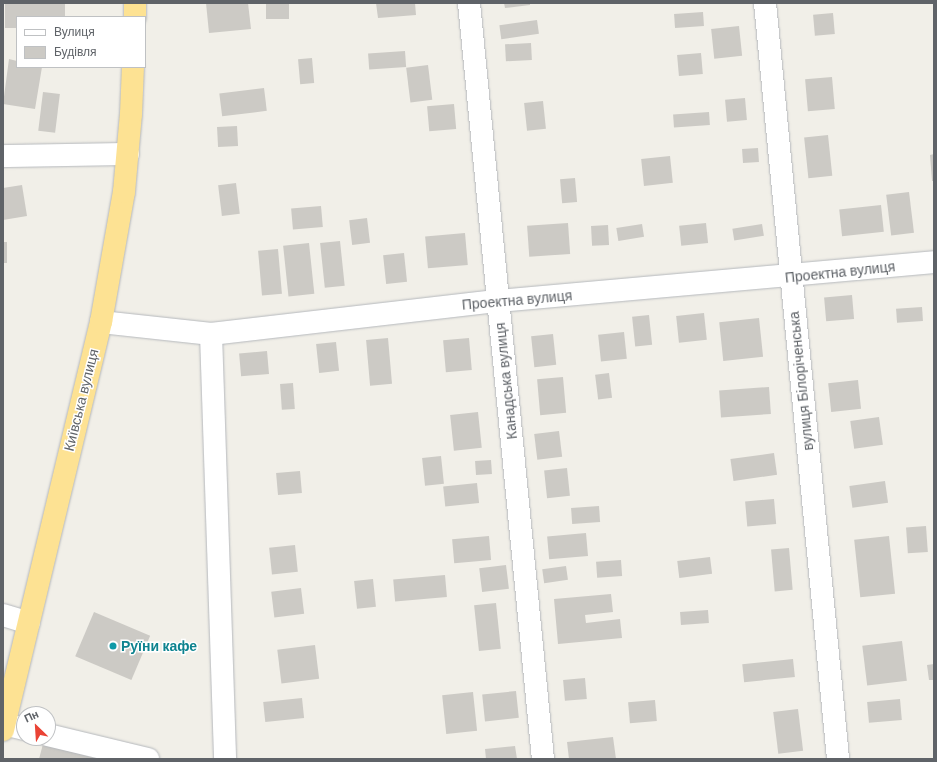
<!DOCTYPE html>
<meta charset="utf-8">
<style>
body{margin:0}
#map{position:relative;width:937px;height:762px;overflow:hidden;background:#f1efe8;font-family:"DM Sans",sans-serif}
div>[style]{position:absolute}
.building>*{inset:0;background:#cccac5;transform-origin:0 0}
.roads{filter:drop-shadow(0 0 1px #b5b8bc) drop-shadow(0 0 1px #b5b8bc)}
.minor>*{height:22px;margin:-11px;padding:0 11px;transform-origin:11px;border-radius:11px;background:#fff}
.highway>*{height:22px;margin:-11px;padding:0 11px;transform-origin:11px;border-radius:11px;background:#fde293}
.dots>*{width:11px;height:11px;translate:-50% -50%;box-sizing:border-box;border:2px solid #fff;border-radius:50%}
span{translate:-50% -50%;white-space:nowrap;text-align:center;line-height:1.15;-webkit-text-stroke:3px #fff;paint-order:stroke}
.street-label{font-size:14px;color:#5f6368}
.culture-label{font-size:14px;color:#0d838f;font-weight:700}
.left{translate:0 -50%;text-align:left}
.frame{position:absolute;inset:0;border:4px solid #5f6368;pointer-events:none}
.legend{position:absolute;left:16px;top:16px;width:130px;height:52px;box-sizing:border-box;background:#fff;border:1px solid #bfc1c3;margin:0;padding:5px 7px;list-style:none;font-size:12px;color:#5f6368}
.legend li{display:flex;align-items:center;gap:8px;height:20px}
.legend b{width:20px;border:1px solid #bfc1c3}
.north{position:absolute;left:16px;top:706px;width:40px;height:40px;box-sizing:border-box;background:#fff;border:1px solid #bfc1c3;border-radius:50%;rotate:335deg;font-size:11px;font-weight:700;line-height:16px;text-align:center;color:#5f6368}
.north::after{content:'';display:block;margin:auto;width:14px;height:18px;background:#ea4335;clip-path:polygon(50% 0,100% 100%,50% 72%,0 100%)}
</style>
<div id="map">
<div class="building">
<i style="clip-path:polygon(5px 3px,65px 3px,65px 17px,17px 17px,17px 28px,5px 28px)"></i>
<i style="clip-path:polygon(206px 3px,248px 3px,251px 29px,209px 33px)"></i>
<i style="left:266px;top:3px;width:23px;height:16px"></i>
<i style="clip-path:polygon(376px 3px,415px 3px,416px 15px,378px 18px)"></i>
<i style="clip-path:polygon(504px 3px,530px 3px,530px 5px,505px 8px)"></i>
<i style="left:703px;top:12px;width:14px;height:29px;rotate:86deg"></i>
<i style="left:833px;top:13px;width:21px;height:20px;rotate:85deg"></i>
<i style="left:537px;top:20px;width:14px;height:38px;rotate:82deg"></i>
<i style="left:739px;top:26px;width:30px;height:28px;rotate:84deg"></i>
<i style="left:531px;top:43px;width:17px;height:26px;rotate:87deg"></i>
<i style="left:405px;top:51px;width:16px;height:37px;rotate:86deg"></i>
<i style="left:701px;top:53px;width:21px;height:24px;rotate:85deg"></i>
<i style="left:312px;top:58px;width:25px;height:14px;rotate:85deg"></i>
<i style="clip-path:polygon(9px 59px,17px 61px,17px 67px,42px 67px,35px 109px,3px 104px)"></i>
<i style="left:428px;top:65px;width:35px;height:22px;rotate:83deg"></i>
<i style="left:832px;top:77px;width:32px;height:27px;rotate:85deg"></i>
<i style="left:264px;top:88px;width:23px;height:45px;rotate:83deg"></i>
<i style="left:43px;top:92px;width:17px;height:39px;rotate:7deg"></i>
<i style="left:745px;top:98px;width:22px;height:20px;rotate:85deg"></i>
<i style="left:543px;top:101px;width:28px;height:19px;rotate:84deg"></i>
<i style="left:454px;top:104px;width:25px;height:27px;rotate:85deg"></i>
<i style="left:709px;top:112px;width:13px;height:36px;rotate:86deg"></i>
<i style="left:237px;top:126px;width:20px;height:20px;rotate:87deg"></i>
<i style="left:828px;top:135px;width:41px;height:24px;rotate:84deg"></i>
<i style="left:758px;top:148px;width:14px;height:16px;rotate:86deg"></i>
<i style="clip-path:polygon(934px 154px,934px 181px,932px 181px,930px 155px)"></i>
<i style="left:670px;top:156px;width:27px;height:29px;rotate:84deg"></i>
<i style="left:575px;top:178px;width:24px;height:15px;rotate:85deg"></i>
<i style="left:236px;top:183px;width:31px;height:18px;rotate:83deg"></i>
<i style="clip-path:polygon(22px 185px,27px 216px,3px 220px,3px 188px)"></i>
<i style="left:909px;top:192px;width:41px;height:23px;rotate:83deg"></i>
<i style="left:881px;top:205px;width:27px;height:42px;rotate:84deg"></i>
<i style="left:321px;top:206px;width:21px;height:30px;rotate:85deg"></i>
<i style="left:367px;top:218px;width:25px;height:18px;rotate:83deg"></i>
<i style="left:568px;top:223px;width:31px;height:41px;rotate:86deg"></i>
<i style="left:706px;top:223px;width:20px;height:27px;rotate:84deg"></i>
<i style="left:642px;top:224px;width:13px;height:26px;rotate:81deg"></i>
<i style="left:762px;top:224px;width:12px;height:30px;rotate:81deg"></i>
<i style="left:608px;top:225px;width:20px;height:17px;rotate:87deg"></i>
<i style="left:465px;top:233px;width:32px;height:40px;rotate:85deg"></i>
<i style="left:340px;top:241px;width:45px;height:20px;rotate:84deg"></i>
<i style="left:3px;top:242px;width:4px;height:21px"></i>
<i style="left:309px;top:243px;width:51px;height:26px;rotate:84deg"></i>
<i style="left:278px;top:249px;width:45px;height:20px;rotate:85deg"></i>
<i style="left:404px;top:253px;width:29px;height:21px;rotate:84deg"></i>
<i style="left:852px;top:295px;width:24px;height:28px;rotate:85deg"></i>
<i style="left:922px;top:307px;width:14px;height:26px;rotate:86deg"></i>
<i style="left:704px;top:313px;width:27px;height:28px;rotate:84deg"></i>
<i style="left:649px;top:315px;width:30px;height:17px;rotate:84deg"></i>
<i style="left:759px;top:318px;width:39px;height:40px;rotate:84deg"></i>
<i style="left:624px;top:332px;width:27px;height:26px;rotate:84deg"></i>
<i style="left:553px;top:334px;width:31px;height:22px;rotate:84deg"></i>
<i style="left:388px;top:338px;width:46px;height:22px;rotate:85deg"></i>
<i style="left:469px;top:338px;width:32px;height:26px;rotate:85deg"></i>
<i style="left:336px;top:342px;width:29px;height:20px;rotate:84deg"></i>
<i style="left:267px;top:351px;width:23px;height:28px;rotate:85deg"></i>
<i style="left:609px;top:373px;width:25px;height:14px;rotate:83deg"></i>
<i style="left:563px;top:377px;width:36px;height:26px;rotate:85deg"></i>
<i style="left:858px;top:380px;width:29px;height:30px;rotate:84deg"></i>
<i style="left:293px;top:383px;width:26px;height:13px;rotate:86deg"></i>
<i style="left:769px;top:387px;width:27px;height:50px;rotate:86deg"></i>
<i style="left:478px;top:412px;width:36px;height:28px;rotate:84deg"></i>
<i style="left:879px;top:417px;width:28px;height:29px;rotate:82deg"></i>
<i style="left:559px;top:431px;width:26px;height:25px;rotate:83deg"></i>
<i style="left:774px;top:453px;width:22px;height:44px;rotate:82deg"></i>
<i style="left:441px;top:456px;width:28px;height:19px;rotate:84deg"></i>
<i style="left:491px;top:460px;width:14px;height:16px;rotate:86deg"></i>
<i style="left:567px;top:468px;width:28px;height:23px;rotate:84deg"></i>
<i style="left:300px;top:471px;width:22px;height:24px;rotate:85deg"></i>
<i style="left:885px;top:481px;width:22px;height:36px;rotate:82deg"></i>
<i style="left:477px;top:483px;width:20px;height:34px;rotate:84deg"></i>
<i style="left:774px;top:499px;width:25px;height:29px;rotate:85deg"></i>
<i style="left:599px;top:506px;width:16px;height:28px;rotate:86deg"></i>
<i style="left:926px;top:526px;width:26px;height:20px;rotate:86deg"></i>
<i style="left:586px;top:533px;width:23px;height:39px;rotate:85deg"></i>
<i style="left:489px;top:536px;width:24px;height:37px;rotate:85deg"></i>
<i style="left:889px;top:536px;width:58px;height:35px;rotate:84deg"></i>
<i style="left:295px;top:545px;width:27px;height:26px;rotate:84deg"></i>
<i style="left:789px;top:548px;width:42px;height:18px;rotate:85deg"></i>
<i style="left:710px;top:557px;width:17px;height:33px;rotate:83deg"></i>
<i style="left:621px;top:560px;width:16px;height:25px;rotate:86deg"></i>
<i style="left:506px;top:565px;width:24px;height:27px;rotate:83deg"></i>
<i style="left:566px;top:566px;width:14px;height:24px;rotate:82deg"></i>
<i style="left:445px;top:575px;width:22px;height:52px;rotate:85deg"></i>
<i style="left:373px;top:579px;width:28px;height:19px;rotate:84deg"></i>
<i style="left:301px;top:588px;width:26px;height:30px;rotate:83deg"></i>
<i style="clip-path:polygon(611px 594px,613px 612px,585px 615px,586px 623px,620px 619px,622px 638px,558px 644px,554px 599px)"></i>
<i style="left:496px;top:603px;width:46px;height:22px;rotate:84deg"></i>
<i style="left:708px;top:610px;width:13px;height:28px;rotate:86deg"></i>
<i style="left:94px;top:612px;width:61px;height:48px;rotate:23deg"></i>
<i style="left:902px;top:641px;width:40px;height:40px;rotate:83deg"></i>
<i style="left:315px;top:645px;width:34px;height:38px;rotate:83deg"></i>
<i style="left:793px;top:659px;width:18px;height:51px;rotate:84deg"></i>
<i style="clip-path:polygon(934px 664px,934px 680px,929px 680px,927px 665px)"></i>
<i style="left:585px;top:678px;width:21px;height:22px;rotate:85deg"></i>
<i style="left:516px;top:691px;width:27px;height:34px;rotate:84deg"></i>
<i style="left:473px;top:692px;width:39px;height:31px;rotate:84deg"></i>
<i style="left:302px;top:698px;width:20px;height:39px;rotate:84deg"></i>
<i style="left:900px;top:699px;width:21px;height:33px;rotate:85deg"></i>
<i style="left:655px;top:700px;width:21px;height:27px;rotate:85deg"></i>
<i style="left:798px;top:709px;width:42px;height:25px;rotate:83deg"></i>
<i style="clip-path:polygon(613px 737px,616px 759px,569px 759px,567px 742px)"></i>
<i style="clip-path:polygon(43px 744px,98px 759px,39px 759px)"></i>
<i style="clip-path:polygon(515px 746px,517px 759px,486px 759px,485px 749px)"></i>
</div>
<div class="roads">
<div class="minor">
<i style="left:469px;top:3px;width:760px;rotate:84.41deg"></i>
<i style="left:765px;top:3px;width:760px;rotate:84.48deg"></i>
<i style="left:3px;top:156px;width:125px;rotate:-0.9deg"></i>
<i style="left:101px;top:322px;width:111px;rotate:6.2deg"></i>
<i style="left:211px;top:334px;width:289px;rotate:-6.6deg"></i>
<i style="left:498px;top:301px;width:438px;rotate:-5.1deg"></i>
<i style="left:211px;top:334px;width:425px;rotate:88.1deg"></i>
<i style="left:3px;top:615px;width:27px;rotate:17deg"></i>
<i style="left:4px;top:724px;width:21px;rotate:14deg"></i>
<i style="left:48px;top:735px;width:103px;rotate:13.5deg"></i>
</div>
<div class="highway">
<i style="left:135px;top:3px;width:14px;rotate:90deg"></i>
<i style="left:3px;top:730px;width:420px;rotate:-76.5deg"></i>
<i style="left:101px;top:322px;width:132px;rotate:-80deg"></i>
<i style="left:124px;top:192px;width:78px;rotate:-84.9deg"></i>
<i style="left:131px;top:114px;width:47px;rotate:-87.6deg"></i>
</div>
</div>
<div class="dots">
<i style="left:113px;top:646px;background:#0f9aa8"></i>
</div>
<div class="street-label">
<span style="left:840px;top:272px;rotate:-6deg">Проектна вулиця</span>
<span style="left:517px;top:300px;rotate:-5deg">Проектна вулиця</span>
<span style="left:506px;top:381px;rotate:-96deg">Канадська вулиця</span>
<span style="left:801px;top:381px;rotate:-96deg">вулиця Білоріченська</span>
<span style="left:81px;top:400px;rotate:-76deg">Київська вулиця</span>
</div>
<div class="culture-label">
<span class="left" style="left:121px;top:646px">Руїни кафе</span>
</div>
<div class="frame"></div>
<ul class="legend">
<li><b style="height:5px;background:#fff"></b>Вулиця</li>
<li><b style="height:11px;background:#cccac5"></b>Будівля</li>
</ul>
<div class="north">Пн</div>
</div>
